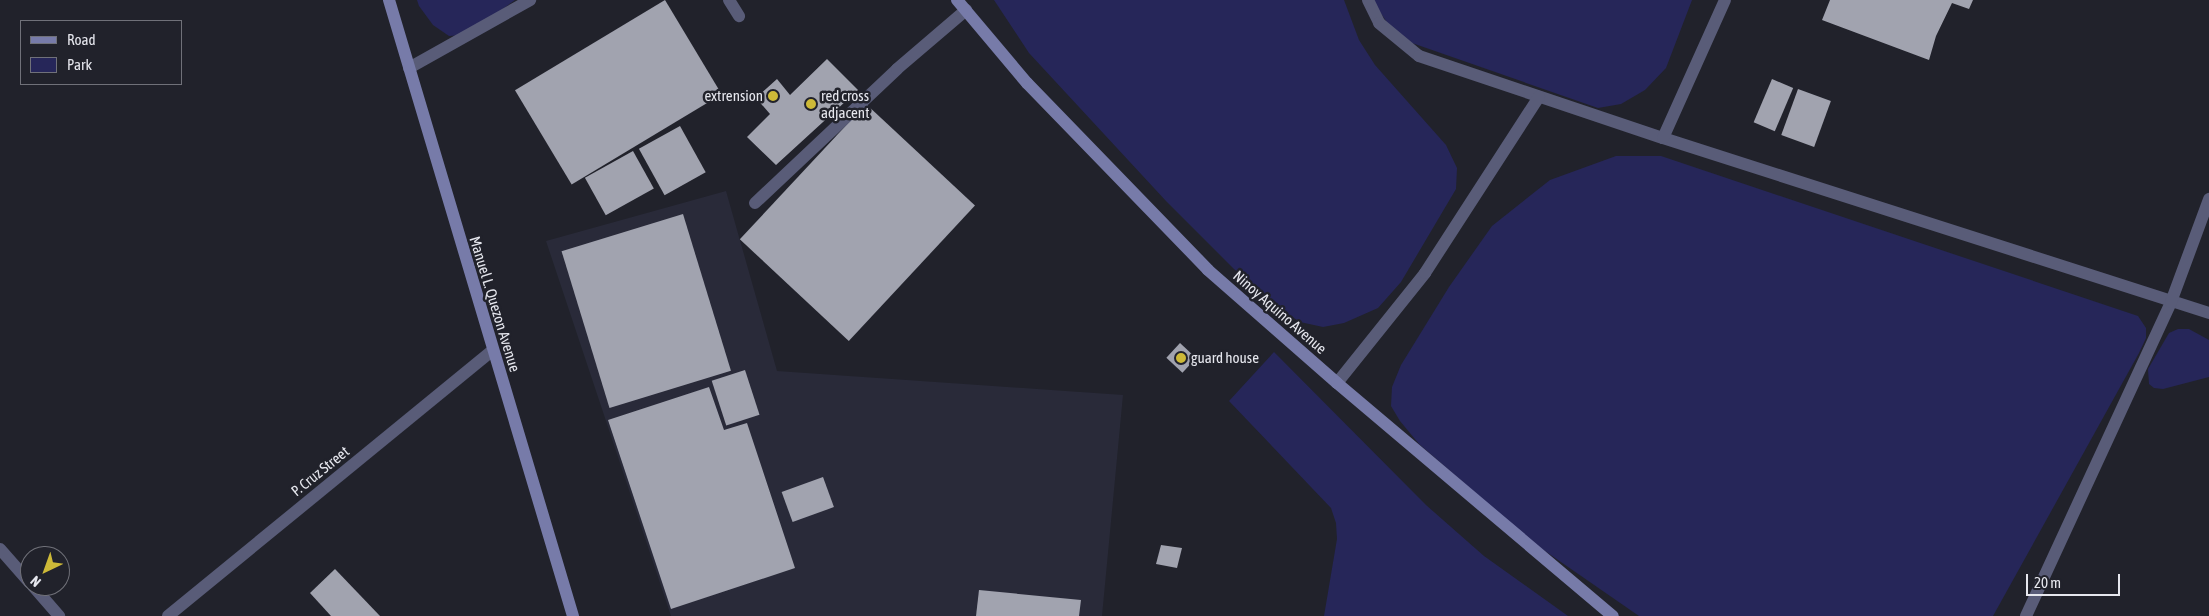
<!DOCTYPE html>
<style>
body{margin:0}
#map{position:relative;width:2209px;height:616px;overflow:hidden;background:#21222b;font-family:"Asap Condensed",sans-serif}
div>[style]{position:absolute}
.built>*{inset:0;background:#292a39}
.green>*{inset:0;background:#262659}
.building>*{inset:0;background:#a1a3af;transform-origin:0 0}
.lane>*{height:12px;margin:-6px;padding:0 6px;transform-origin:6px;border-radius:6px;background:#595c78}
.street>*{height:12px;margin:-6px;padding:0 6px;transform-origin:6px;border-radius:6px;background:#595c78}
.secondary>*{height:12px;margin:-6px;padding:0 6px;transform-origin:6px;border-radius:6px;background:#777ba9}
.dots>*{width:14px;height:14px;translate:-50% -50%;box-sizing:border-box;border:2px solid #21222b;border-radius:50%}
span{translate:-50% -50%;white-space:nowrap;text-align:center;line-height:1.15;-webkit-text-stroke:5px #21222b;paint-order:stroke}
.poi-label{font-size:15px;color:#e6e7ee}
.left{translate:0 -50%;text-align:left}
.right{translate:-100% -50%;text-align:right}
.street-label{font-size:15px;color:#e6e7ee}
.legend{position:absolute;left:20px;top:20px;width:162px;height:65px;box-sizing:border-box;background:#21222b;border:1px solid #707179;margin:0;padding:6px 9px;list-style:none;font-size:15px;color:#e6e7ee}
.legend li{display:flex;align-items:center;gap:10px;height:25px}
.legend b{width:25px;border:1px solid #707179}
.north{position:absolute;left:20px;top:546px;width:50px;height:50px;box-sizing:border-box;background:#21222b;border:1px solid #707179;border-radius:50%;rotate:222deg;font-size:14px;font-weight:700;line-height:20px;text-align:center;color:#e6e7ee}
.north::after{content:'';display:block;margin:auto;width:18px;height:22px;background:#cdb938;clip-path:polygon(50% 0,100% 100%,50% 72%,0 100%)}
.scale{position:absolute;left:2026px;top:574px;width:94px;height:22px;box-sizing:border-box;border:2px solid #e6e7ee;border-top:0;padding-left:6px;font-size:15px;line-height:18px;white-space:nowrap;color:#e6e7ee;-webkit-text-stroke:4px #21222b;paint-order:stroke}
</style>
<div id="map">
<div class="built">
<i style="clip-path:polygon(726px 191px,777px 371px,1123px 395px,1102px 616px,671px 616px,546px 241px)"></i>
</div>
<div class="green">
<i style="clip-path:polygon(417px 0,515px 0,475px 29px,464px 35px,449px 36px,433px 25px,419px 6px)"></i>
<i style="clip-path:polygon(994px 0,1344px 0,1359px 40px,1375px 65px,1446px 145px,1457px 168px,1456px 189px,1401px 282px,1378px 308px,1344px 323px,1323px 327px,1300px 322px,1274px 305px,1234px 269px,1166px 201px,1029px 53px)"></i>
<i style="clip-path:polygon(1372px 0,1692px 0,1666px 68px,1645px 90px,1621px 104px,1598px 108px,1412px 43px,1388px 24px)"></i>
<i style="clip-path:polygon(1616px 156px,1661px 156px,2138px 316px,2146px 328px,2146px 338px,2139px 353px,1993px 616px,1639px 616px,1532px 542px,1419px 444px,1400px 421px,1391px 406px,1392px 387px,1401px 365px,1449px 287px,1492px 226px,1550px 180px)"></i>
<i style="clip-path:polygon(2178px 329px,2189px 329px,2209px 340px,2209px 377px,2163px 389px,2154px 388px,2149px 384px,2148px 369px,2169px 333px)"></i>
<i style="clip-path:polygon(1274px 352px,1426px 505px,1484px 556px,1568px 616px,1324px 616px,1337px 539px,1336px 523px,1331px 508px,1229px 401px)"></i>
</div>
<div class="building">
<i style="left:665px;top:0;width:110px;height:175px;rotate:59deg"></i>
<i style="clip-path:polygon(1830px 0,1973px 0,1969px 9px,1952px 3px,1936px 36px,1929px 60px,1822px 20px)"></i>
<i style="clip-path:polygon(827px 59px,858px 90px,776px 165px,747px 137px,770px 114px,756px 98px,777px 79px,790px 95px)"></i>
<i style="left:1772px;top:79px;width:23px;height:47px;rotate:23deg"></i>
<i style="left:1798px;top:89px;width:35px;height:49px;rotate:20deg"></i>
<i style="left:866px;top:104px;width:149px;height:185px;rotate:43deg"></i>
<i style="left:680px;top:126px;width:53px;height:47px;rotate:61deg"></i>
<i style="left:633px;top:151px;width:43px;height:55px;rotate:61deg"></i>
<i style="left:683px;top:214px;width:164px;height:127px;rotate:73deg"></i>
<i style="left:1180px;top:343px;width:22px;height:20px;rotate:43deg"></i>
<i style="left:745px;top:370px;width:47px;height:35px;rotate:72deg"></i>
<i style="clip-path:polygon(709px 387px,724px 430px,747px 423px,795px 568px,671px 609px,608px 420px)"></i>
<i style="left:823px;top:477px;width:32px;height:44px;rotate:70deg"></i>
<i style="clip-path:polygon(1161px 545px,1182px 548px,1177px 568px,1156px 564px)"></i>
<i style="clip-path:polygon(335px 569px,380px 616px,331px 616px,310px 593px)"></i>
<i style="clip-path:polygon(979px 590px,1081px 600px,1079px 616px,976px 616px)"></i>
</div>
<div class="lane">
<i style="left:729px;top:0;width:19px;rotate:58deg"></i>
<i style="left:1368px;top:0;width:25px;rotate:64deg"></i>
<i style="left:1379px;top:23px;width:52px;rotate:39.5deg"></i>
<i style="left:1419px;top:56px;width:257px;rotate:18.6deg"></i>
<i style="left:1663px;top:138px;width:573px;rotate:17.77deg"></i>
<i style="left:1663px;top:138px;width:151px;rotate:-65.8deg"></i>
<i style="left:755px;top:203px;width:195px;rotate:-43.3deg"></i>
<i style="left:897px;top:69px;width:91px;rotate:-40.5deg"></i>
<i style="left:1337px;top:383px;width:141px;rotate:-51.3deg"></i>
<i style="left:1425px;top:273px;width:210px;rotate:-57.1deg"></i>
<i style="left:2026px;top:616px;width:346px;rotate:-65.2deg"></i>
<i style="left:2171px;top:302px;width:110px;rotate:-69.7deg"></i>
</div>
<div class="street">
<i style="left:409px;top:68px;width:139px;rotate:-29.3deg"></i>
<i style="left:0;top:549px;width:45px;rotate:48.6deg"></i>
<i style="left:33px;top:586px;width:40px;rotate:49deg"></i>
<i style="left:168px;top:616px;width:419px;rotate:-39.3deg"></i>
</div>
<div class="secondary">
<i style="left:389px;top:0;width:643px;rotate:73.37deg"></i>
<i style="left:957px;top:0;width:109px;rotate:49.9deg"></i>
<i style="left:1027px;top:83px;width:260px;rotate:45.9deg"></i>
<i style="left:1208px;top:270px;width:171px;rotate:41.2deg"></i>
<i style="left:1337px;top:383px;width:361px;rotate:40.2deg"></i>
</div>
<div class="dots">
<i style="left:773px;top:96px;background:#cdb938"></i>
<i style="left:811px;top:104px;background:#cdb938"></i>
<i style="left:1181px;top:358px;background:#cdb938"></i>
</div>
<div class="poi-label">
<span class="left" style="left:821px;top:104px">red cross<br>adjacent</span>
<span class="right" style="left:763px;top:96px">extrension</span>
<span class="left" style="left:1191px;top:358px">guard house</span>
</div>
<div class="street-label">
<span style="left:495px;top:304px;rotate:73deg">Manuel L. Quezon Avenue</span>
<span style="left:1280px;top:312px;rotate:41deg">Ninoy Aquino Avenue</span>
<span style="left:320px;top:471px;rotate:-39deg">P. Cruz Street</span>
</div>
<ul class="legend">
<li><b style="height:6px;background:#777ba9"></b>Road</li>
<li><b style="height:14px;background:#262659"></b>Park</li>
</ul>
<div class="north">N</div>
<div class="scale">20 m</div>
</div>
